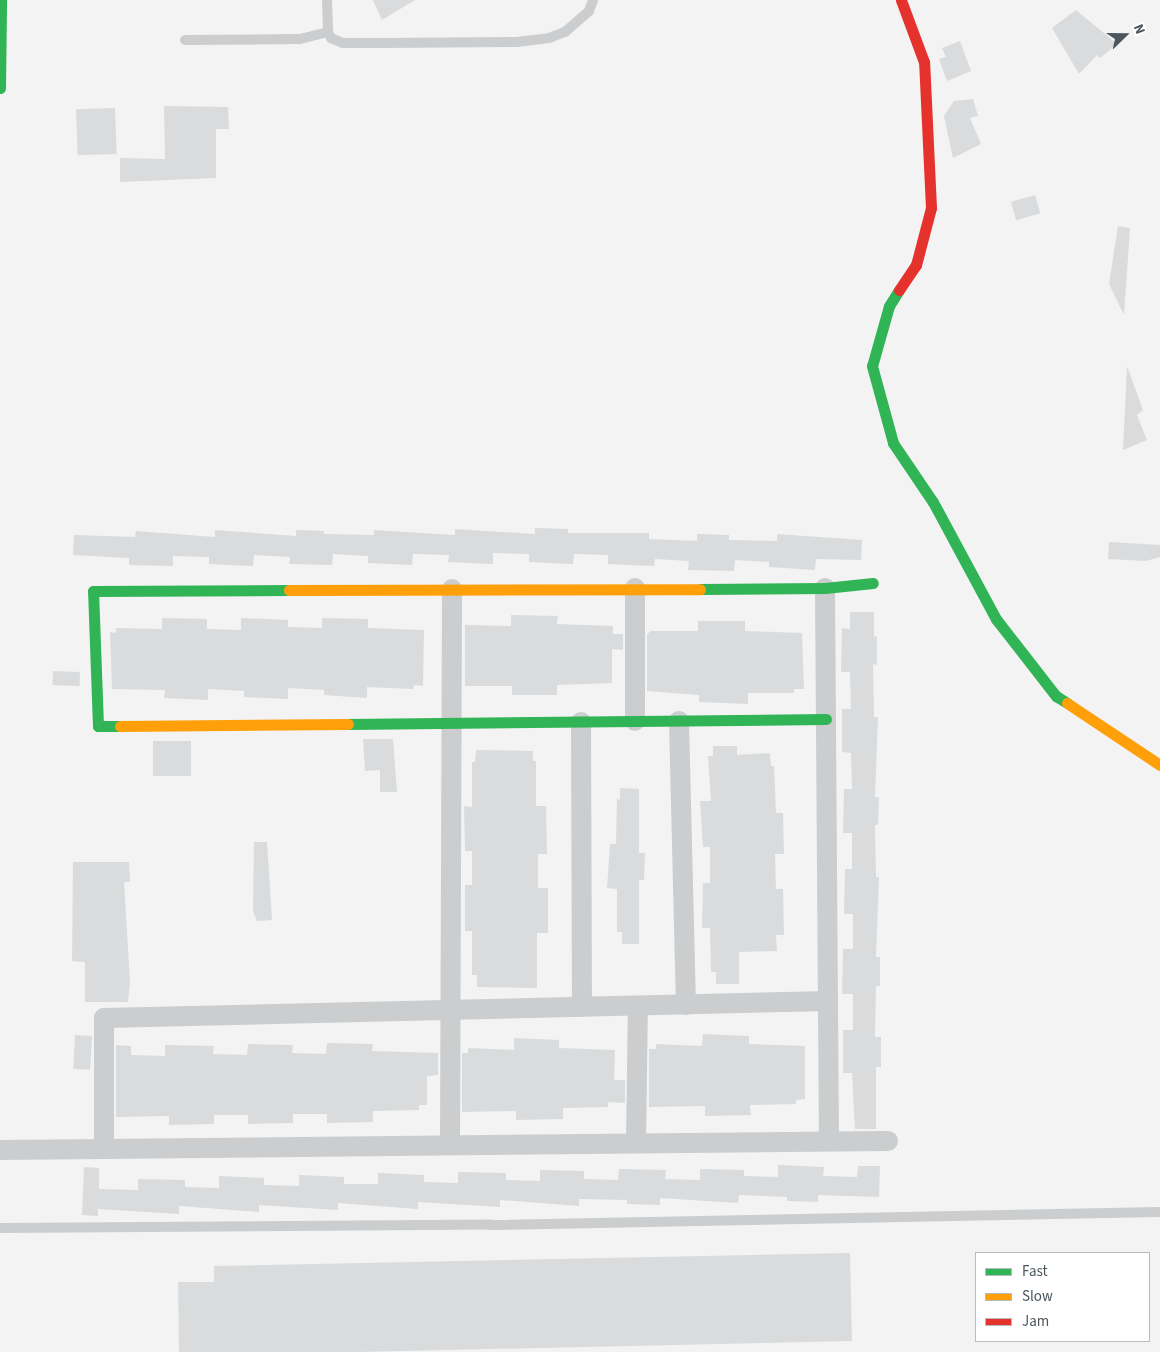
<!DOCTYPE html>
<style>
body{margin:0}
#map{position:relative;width:1160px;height:1352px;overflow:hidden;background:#f3f3f3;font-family:"Source Sans 3",sans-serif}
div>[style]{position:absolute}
.building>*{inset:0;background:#dadbdc;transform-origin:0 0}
.lane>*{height:10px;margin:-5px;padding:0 5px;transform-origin:5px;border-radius:5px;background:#cbcdce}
.street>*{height:20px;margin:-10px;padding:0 10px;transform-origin:10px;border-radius:10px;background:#cbcdce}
.fast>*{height:11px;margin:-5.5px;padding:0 5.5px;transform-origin:5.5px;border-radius:5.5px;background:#30b455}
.slow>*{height:11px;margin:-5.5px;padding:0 5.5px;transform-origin:5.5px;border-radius:5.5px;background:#ff9f0a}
.jam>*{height:11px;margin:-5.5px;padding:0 5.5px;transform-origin:5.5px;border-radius:5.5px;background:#e5322d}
span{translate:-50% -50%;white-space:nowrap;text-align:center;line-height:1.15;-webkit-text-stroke:4px #fff;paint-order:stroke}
.legend{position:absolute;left:975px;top:1252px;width:175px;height:90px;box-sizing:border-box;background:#fff;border:1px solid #b7bcbe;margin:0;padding:6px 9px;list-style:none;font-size:15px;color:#4b575d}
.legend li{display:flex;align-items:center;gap:10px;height:25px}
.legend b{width:25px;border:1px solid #b7bcbe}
.north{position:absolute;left:1100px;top:10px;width:50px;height:50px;-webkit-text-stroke:4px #fff;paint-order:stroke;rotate:68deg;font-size:14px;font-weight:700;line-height:20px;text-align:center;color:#4b575d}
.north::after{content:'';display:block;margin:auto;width:18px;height:22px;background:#4b575d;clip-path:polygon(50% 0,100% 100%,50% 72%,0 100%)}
</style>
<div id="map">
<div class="building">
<i style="clip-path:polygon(373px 0,415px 0,382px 20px)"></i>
<i style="clip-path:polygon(1076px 10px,1117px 44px,1100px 58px,1097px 55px,1079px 74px,1052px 28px)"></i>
<i style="clip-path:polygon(960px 41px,971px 71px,947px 81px,939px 59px,946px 57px,942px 48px)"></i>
<i style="clip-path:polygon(973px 99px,978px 116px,970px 118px,981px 144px,953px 158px,944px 116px,954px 101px)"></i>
<i style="clip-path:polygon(164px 106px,228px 107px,229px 129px,216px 129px,216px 178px,120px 182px,120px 158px,165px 159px)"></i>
<i style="left:115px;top:108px;width:46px;height:39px;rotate:88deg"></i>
<i style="left:1035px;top:195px;width:19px;height:25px;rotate:74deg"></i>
<i style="clip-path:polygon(1118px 226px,1130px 228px,1124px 315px,1109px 284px)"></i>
<i style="clip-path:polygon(1127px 366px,1143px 410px,1137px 415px,1147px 440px,1123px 450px)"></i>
<i style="clip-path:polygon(535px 528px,568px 529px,568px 533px,649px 533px,649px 539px,697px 541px,697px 534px,729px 535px,729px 540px,777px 541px,777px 534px,862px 540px,861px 560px,816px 559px,815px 570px,769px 567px,769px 562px,735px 560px,734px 571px,688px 570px,689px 561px,655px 559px,654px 566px,608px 564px,608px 555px,574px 554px,573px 564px,529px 562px,529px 554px,493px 553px,493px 564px,448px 562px,449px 555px,413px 554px,412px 565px,368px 563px,368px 556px,333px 554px,332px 565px,289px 564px,290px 557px,254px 555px,253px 566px,209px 564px,209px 557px,173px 556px,173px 566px,129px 565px,129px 558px,73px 555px,74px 535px,135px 537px,136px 531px,215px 537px,215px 530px,296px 536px,296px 530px,324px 531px,324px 534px,374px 535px,374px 530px,455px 535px,455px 529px,535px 534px)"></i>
<i style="clip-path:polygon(1109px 542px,1160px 545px,1160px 557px,1146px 561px,1108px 559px)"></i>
<i style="clip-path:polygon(850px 612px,874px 612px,874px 637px,877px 636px,877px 665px,873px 664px,874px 717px,878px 717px,875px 797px,879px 797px,878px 825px,875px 825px,876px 877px,879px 877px,876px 957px,880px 957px,880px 986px,876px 986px,875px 1037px,881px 1037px,881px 1067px,876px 1067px,876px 1129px,855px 1129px,852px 1073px,843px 1073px,843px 1030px,853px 1030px,853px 994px,842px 994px,843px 949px,853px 949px,853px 914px,844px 914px,845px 869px,852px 869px,852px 833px,843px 833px,844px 789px,852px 789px,851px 753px,842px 752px,842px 709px,851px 709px,850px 672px,841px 672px,842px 628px,850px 629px)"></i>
<i style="clip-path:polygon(511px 615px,558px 616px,557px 624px,613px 626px,613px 634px,623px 634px,623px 650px,612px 649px,612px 683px,557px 685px,557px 695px,512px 695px,512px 686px,465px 686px,465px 625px,511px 626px)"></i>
<i style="clip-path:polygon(162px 618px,207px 619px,207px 629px,241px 630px,241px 618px,288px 620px,288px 627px,322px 628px,322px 618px,368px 619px,368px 628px,424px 630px,423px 686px,414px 685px,413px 689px,367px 687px,367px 698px,324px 695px,324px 690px,288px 688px,288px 699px,244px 697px,244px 691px,208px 689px,208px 700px,164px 698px,165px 690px,112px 689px,110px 632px,116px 633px,116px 628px,162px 629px)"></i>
<i style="clip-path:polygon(698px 621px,745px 621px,745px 631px,802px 633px,804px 689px,794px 689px,794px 693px,748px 693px,748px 704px,699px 702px,699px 695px,647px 691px,647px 634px,651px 631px,698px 631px)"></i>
<i style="left:53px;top:671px;width:27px;height:14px;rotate:2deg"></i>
<i style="clip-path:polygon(363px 739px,393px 739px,397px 792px,380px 792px,380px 770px,365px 771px)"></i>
<i style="left:153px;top:741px;width:38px;height:35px"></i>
<i style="clip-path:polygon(713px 746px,737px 746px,737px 755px,770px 753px,771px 766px,774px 766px,776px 813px,783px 813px,784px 854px,775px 854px,776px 889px,783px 889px,784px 935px,776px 935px,777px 951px,739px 952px,739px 984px,716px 984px,716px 972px,711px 972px,710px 928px,702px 928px,703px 883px,710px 883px,710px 847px,703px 847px,700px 801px,711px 801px,708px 756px,713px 756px)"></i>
<i style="clip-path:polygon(476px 750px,533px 751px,533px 761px,536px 761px,536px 806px,546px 806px,547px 854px,538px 854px,538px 888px,548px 888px,548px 933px,537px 933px,537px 988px,477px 987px,477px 975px,472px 975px,472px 931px,465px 931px,465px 885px,472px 885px,472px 851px,465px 851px,464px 806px,472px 807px,472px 762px,475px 762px)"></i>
<i style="clip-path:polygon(620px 788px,639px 789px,639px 853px,645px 853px,644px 880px,639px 880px,639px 944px,622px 944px,622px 932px,617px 932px,617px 889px,607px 888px,610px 844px,616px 844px,617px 799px,620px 800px)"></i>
<i style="clip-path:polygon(254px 842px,267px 842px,272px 920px,257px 921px,253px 911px)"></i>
<i style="clip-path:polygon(73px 862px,129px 862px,130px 882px,124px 882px,130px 982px,128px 1002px,85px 1002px,85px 962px,72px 961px)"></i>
<i style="clip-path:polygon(703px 1034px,749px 1036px,749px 1044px,805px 1046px,805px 1099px,796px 1100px,796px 1104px,750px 1105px,751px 1115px,705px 1116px,705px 1106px,649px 1107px,649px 1049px,656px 1049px,656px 1044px,702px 1046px)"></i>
<i style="left:75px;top:1035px;width:17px;height:34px;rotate:3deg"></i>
<i style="clip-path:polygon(514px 1038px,559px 1040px,559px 1048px,615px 1050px,614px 1080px,625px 1080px,625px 1103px,608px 1102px,608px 1107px,563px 1108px,563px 1119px,516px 1120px,516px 1111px,462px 1112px,462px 1053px,468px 1053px,468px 1048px,514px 1050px)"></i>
<i style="clip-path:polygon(327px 1043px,373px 1044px,372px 1051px,438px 1053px,438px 1075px,427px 1076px,427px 1105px,419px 1105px,419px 1110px,373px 1111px,373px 1122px,327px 1123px,327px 1114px,293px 1114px,293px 1123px,248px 1124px,248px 1115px,214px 1115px,214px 1124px,169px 1125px,169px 1116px,116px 1117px,116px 1045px,131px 1046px,131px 1055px,165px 1056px,165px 1045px,214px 1046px,213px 1054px,247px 1055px,248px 1044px,293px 1045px,292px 1053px,326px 1054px)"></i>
<i style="clip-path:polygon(778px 1165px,824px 1167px,823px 1176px,857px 1177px,858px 1166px,880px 1166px,879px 1197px,818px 1195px,818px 1202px,787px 1201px,787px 1197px,739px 1195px,738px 1203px,660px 1198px,660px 1205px,627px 1204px,627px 1200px,579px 1199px,579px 1206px,500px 1200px,500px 1207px,418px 1202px,418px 1209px,338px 1203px,338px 1210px,259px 1205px,259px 1212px,179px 1206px,179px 1214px,98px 1209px,98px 1216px,82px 1215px,84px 1167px,99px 1168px,99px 1189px,138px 1190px,138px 1179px,185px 1180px,185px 1187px,219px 1188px,219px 1176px,264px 1178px,264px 1185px,299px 1186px,299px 1175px,344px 1177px,344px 1184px,378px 1184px,378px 1173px,424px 1175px,424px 1182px,458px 1183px,458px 1172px,506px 1173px,506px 1180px,540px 1181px,540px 1170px,584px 1171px,584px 1179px,618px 1180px,619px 1169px,666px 1170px,665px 1179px,700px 1180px,700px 1169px,744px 1170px,744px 1176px,778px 1177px)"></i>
<i style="clip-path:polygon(850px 1253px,852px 1341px,357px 1352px,179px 1352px,178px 1282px,214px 1282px,214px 1266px)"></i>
</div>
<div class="lane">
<i style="left:327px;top:0;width:32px;rotate:88deg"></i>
<i style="left:328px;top:32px;width:7px;rotate:63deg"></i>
<i style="left:331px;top:38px;width:13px;rotate:23deg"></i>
<i style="left:343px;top:43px;width:38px"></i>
<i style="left:381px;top:43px;width:136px;rotate:-0.4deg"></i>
<i style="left:517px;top:42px;width:32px;rotate:-7deg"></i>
<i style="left:549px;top:38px;width:17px;rotate:-21deg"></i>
<i style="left:565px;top:32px;width:32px;rotate:-41deg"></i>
<i style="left:589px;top:11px;width:12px;rotate:-70deg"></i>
<i style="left:185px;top:40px;width:115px;rotate:-0.5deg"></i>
<i style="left:300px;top:39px;width:29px;rotate:-14deg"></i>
<i style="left:0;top:1228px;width:491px;rotate:-0.4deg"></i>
<i style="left:491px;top:1225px;width:669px;rotate:-1.11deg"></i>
</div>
<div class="street">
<i style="left:825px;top:588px;width:553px;rotate:89.59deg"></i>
<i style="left:635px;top:721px;width:133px;rotate:-90deg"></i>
<i style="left:679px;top:721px;width:284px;rotate:88.6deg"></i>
<i style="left:581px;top:722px;width:285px;rotate:89.8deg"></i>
<i style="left:636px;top:1143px;width:137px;rotate:-89.2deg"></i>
<i style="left:450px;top:1145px;width:556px;rotate:-89.79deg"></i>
<i style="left:104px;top:1149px;width:131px;rotate:-90deg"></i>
<i style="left:104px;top:1018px;width:724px;rotate:-1.35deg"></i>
<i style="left:0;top:1150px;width:888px;rotate:-0.58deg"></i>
</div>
<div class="fast">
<i style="left:0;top:88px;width:88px;rotate:-89.3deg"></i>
<i style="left:899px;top:290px;width:19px;rotate:122deg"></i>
<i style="left:889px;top:306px;width:62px;rotate:105.8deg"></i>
<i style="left:872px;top:366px;width:80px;rotate:74.7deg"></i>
<i style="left:893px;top:443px;width:71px;rotate:55.9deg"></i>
<i style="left:933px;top:502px;width:133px;rotate:61.7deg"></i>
<i style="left:996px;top:619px;width:98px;rotate:52.1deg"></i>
<i style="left:1056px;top:696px;width:13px;rotate:32deg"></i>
<i style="left:700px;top:589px;width:125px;rotate:-0.5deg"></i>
<i style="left:825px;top:588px;width:48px;rotate:-5.9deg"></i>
<i style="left:348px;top:724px;width:478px;rotate:-0.6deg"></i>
<i style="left:120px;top:726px;width:22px;rotate:180deg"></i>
<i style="left:98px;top:726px;width:135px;rotate:-92.1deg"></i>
<i style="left:93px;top:591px;width:196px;rotate:-0.3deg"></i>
</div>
<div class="slow">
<i style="left:289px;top:590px;width:411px;rotate:-0.1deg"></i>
<i style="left:1067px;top:703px;width:112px;rotate:33.7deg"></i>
<i style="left:120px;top:726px;width:228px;rotate:-0.5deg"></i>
</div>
<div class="jam">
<i style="left:899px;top:290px;width:30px;rotate:-56deg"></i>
<i style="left:916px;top:265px;width:59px;rotate:-75.3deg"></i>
<i style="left:931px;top:208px;width:146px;rotate:-92.7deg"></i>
<i style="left:924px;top:62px;width:66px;rotate:-110.4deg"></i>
</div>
<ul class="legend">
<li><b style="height:6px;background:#30b455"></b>Fast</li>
<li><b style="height:6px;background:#ff9f0a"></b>Slow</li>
<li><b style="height:6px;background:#e5322d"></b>Jam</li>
</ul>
<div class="north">N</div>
</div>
